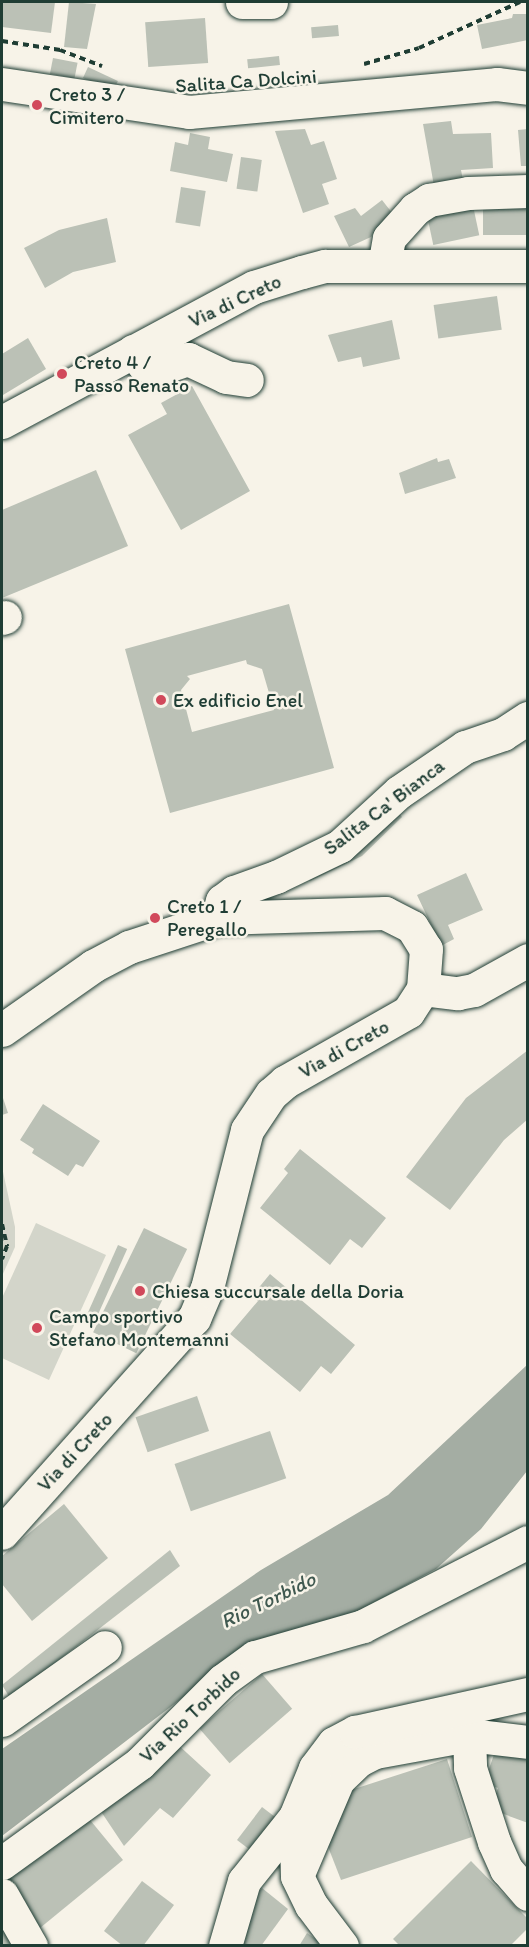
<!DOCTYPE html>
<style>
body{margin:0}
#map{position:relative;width:529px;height:1947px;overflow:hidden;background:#f7f3e8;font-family:Itim,sans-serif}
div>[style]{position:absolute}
.green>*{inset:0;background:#d3d5ca}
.water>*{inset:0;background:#a4ada3}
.building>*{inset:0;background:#bbc1b6;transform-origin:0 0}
.path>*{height:4px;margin-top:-2px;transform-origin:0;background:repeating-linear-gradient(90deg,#1f3d34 0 6px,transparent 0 10.5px)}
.roads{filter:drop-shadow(0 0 2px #1f3d34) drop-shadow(0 0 2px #1f3d34)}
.minor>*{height:33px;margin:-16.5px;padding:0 16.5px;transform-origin:16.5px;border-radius:16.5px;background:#f7f3e8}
.major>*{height:33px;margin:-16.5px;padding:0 16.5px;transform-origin:16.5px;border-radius:16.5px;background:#f7f3e8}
.dots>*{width:16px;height:16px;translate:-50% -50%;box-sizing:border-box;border:3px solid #f7f3e8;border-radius:50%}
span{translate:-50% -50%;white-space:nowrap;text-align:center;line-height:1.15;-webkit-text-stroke:5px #f7f3e8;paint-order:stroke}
.street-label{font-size:20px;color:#1f3d34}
.poi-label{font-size:20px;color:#1f3d34}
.left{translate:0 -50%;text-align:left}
.water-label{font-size:21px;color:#405950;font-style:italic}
.frame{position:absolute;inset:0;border:3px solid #1f3d34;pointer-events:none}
</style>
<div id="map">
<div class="green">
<i style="clip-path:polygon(2px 1167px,15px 1227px,15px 1247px,2px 1276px)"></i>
<i style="clip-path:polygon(36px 1223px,106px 1255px,49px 1380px,2px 1358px,2px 1298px)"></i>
</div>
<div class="water">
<i style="clip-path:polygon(527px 1365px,527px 1471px,481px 1529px,436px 1569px,355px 1613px,254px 1643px,2px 1836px,2px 1749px,261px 1570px,388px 1495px)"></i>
</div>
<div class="building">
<i style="clip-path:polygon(2px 2px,55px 2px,51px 33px,2px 27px)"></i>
<i style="clip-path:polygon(69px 2px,96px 4px,87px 49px,64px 47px)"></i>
<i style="clip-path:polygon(513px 14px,528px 14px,528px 40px,482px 49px,477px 25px,512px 18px)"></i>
<i style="left:205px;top:18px;width:45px;height:60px;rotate:86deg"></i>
<i style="left:338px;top:25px;width:11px;height:27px;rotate:85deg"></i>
<i style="left:279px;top:56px;width:9px;height:32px;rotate:84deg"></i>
<i style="left:53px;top:58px;width:25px;height:16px;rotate:11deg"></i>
<i style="left:88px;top:67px;width:33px;height:12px;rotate:25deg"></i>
<i style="clip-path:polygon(451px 121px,453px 134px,491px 133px,493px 168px,461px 170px,463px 180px,434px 186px,423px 124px)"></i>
<i style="clip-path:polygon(305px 129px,311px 145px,324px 141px,337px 179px,322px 184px,329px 204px,303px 213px,275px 131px)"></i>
<i style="clip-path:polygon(528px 129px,528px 166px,521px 166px,518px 130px)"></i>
<i style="clip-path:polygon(190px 133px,210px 137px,208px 149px,233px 154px,227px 182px,170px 171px,175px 142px,188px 145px)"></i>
<i style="left:241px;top:157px;width:21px;height:32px;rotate:8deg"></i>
<i style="left:181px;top:187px;width:25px;height:36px;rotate:9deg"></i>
<i style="clip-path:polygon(382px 200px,393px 214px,371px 237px,349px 247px,334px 216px,355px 208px,361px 216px)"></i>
<i style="left:472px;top:201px;width:35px;height:47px;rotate:78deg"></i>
<i style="left:483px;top:204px;width:45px;height:31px"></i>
<i style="clip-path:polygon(107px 218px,116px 262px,73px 272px,45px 288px,24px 248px,59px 230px)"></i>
<i style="left:497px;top:296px;width:34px;height:64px;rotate:82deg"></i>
<i style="clip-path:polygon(392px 320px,400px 359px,363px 367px,361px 357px,338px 362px,328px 335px)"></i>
<i style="clip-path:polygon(28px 338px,46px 369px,3px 395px,2px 354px)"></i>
<i style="clip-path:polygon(192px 386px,250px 491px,181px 530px,128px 435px,167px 414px,161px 403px)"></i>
<i style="clip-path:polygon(437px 458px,438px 462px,449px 459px,456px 478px,405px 494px,399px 473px)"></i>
<i style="clip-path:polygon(96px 470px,128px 546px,2px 598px,2px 510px)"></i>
<i style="clip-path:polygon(evenodd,289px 604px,334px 768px,170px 813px,125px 649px,289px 604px,246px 660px,247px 664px,262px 669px,274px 710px,192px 732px,181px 690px,190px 679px,187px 676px,246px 660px)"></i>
<i style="clip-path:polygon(391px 804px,402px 817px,362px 856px,310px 881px,303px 871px)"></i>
<i style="clip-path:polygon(466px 873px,483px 910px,448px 925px,454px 939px,441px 946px,417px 895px)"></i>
<i style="clip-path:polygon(528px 1050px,528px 1119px,504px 1140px,450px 1210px,406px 1177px,466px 1098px)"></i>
<i style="clip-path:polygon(2px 1095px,8px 1113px,2px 1115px)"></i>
<i style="clip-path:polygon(43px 1104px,100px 1141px,83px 1167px,76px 1164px,68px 1176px,32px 1153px,34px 1149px,20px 1140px)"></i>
<i style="clip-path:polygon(300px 1149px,386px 1218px,362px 1248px,350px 1239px,330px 1265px,260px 1208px,288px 1173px,284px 1169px)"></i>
<i style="left:144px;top:1228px;width:48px;height:116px;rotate:26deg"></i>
<i style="left:118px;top:1245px;width:10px;height:84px;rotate:24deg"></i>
<i style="clip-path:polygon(270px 1274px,355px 1345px,331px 1374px,321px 1366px,300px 1392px,230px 1334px,258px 1301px,252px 1296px)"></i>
<i style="left:197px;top:1396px;width:37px;height:65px;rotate:71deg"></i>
<i style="left:270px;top:1431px;width:50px;height:101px;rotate:71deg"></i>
<i style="clip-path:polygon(64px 1504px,108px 1558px,32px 1621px,2px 1584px,2px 1556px)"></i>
<i style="clip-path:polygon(170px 1550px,180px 1566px,10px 1698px,2px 1685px)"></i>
<i style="left:262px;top:1674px;width:46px;height:83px;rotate:49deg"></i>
<i style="clip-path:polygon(175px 1742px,211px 1775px,173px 1818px,160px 1808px,124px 1846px,98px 1807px)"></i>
<i style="clip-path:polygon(496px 1749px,528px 1760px,528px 1823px,490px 1809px,498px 1788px,484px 1783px)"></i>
<i style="clip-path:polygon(447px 1759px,472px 1837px,341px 1880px,325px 1839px,351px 1790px)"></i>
<i style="clip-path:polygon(262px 1807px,283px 1823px,254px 1853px,237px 1840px)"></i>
<i style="clip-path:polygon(86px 1815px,123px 1860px,29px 1937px,2px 1877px)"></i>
<i style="clip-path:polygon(471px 1861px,528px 1919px,528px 1928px,510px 1946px,400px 1946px,393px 1939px)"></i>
<i style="clip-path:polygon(142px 1881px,174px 1905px,143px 1946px,123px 1946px,104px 1931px)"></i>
<i style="clip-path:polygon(262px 1888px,288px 1909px,261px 1946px,239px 1946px,244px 1909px)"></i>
<i style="clip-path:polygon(2px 1914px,19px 1946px,2px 1946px)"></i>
<i style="clip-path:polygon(307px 1933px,326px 1946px,299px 1946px)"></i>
</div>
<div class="path">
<i style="left:2px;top:41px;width:59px;rotate:8.8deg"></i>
<i style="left:60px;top:50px;width:45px;rotate:20.9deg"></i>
<i style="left:364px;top:64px;width:57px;rotate:-16.2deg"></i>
<i style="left:419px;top:48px;width:111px;rotate:-24.5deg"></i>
<i style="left:2px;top:1224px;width:23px;rotate:77deg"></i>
<i style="left:7px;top:1246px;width:14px;rotate:111deg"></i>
</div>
<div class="roads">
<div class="minor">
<i style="left:242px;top:2px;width:29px"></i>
<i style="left:384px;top:266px;width:28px;rotate:-80deg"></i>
<i style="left:389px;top:238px;width:39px;rotate:-48deg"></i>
<i style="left:415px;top:209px;width:17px;rotate:-33deg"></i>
<i style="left:429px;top:200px;width:40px;rotate:-10deg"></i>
<i style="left:468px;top:193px;width:60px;rotate:-1.9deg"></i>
<i style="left:133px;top:351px;width:16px;rotate:52deg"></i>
<i style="left:143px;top:364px;width:14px;rotate:25deg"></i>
<i style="left:156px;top:370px;width:34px;rotate:-19deg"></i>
<i style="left:188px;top:359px;width:42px;rotate:25.3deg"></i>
<i style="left:226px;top:377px;width:21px;rotate:8deg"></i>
<i style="left:2px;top:618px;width:3px;rotate:-18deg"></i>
<i style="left:217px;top:918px;width:18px;rotate:-74deg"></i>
<i style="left:222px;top:901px;width:15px;rotate:-37deg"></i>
<i style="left:234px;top:892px;width:45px;rotate:-19.7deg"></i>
<i style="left:276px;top:877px;width:71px;rotate:-25.8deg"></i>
<i style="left:340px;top:846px;width:80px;rotate:-42.5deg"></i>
<i style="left:399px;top:792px;width:80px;rotate:-34.3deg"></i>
<i style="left:465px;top:747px;width:40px;rotate:-18.9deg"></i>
<i style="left:503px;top:734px;width:30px;rotate:-33deg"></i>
<i style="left:423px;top:989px;width:35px;rotate:7deg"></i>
<i style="left:458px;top:993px;width:16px;rotate:-11deg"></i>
<i style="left:474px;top:990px;width:62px;rotate:-29.1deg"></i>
<i style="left:2px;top:1720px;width:126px;rotate:-35.3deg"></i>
<i style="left:469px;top:1735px;width:33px;rotate:88deg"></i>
<i style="left:470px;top:1768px;width:78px;rotate:72deg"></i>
<i style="left:494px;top:1842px;width:30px;rotate:66deg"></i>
<i style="left:506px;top:1869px;width:33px;rotate:49deg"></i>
<i style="left:2px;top:1863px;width:170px;rotate:-35.9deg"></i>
<i style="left:140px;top:1763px;width:117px;rotate:-45deg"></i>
<i style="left:223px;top:1680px;width:39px;rotate:-36deg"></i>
<i style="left:255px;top:1657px;width:112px;rotate:-16deg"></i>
<i style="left:363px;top:1626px;width:185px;rotate:-27deg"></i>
<i style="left:300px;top:1869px;width:97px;rotate:-66.9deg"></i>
<i style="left:338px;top:1780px;width:29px;rotate:-44deg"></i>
<i style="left:359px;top:1760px;width:18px;rotate:-27deg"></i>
<i style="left:375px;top:1752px;width:96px;rotate:-10.3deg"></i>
<i style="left:469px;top:1735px;width:59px;rotate:6.8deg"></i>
<i style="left:2px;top:1895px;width:59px;rotate:60.4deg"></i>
<i style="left:225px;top:1946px;width:68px;rotate:-73.7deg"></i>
<i style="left:244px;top:1881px;width:82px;rotate:-51.4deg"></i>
<i style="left:342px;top:1946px;width:51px;rotate:-127.1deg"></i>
<i style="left:311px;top:1905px;width:32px;rotate:-116deg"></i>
<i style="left:297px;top:1876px;width:59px;rotate:-91.9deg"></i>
<i style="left:295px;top:1817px;width:53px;rotate:-67.8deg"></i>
<i style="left:315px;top:1768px;width:31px;rotate:-53deg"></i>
<i style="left:334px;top:1743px;width:24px;rotate:-28deg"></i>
<i style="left:355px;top:1732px;width:177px;rotate:-12.4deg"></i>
</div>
<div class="major">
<i style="left:2px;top:84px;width:189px;rotate:8.5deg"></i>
<i style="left:189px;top:112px;width:309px;rotate:-5.2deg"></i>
<i style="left:497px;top:84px;width:31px;rotate:7deg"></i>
<i style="left:2px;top:422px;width:286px;rotate:-28.2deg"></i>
<i style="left:254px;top:287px;width:50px;rotate:-17.4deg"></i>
<i style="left:302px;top:272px;width:24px;rotate:-15deg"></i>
<i style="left:325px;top:266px;width:203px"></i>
<i style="left:2px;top:1030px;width:111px;rotate:-35.1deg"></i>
<i style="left:93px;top:966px;width:41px;rotate:-27.8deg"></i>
<i style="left:129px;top:947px;width:93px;rotate:-18.2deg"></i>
<i style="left:217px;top:918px;width:168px;rotate:-1.7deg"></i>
<i style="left:385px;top:913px;width:30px;rotate:27deg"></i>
<i style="left:412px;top:927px;width:26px;rotate:58deg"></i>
<i style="left:426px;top:949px;width:40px;rotate:94.3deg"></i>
<i style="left:423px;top:989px;width:27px;rotate:123deg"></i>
<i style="left:408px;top:1012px;width:142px;rotate:150.4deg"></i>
<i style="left:285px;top:1082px;width:18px;rotate:139deg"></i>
<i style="left:271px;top:1094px;width:43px;rotate:123.7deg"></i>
<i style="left:247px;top:1130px;width:163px;rotate:104.2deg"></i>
<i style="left:207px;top:1288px;width:33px;rotate:113deg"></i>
<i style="left:194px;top:1318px;width:288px;rotate:131.8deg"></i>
</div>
</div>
<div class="dots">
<i style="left:37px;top:105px;background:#d1495b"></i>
<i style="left:62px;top:374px;background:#d1495b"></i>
<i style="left:161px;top:700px;background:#d1495b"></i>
<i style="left:155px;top:918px;background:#d1495b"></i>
<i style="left:140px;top:1291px;background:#d1495b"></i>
<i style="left:37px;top:1328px;background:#d1495b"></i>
</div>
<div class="street-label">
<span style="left:246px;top:81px;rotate:-4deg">Salita Ca Dolcini</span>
<span style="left:235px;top:301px;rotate:-25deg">Via di Creto</span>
<span style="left:384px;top:807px;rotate:-37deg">Salita Ca' Bianca</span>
<span style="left:344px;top:1049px;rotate:-29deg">Via di Creto</span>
<span style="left:75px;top:1452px;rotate:-47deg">Via di Creto</span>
<span style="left:190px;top:1715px;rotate:-43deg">Via Rio Torbido</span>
</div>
<div class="poi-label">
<span class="left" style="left:49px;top:106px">Creto 3 /<br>Cimitero</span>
<span class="left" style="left:74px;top:374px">Creto 4 /<br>Passo Renato</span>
<span class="left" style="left:173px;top:700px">Ex edificio Enel</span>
<span class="left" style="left:167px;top:918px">Creto 1 /<br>Peregallo</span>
<span class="left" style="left:152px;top:1291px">Chiesa succursale della Doria</span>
<span class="left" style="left:49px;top:1328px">Campo sportivo<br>Stefano Montemanni</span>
</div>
<div class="water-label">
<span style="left:268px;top:1600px;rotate:-26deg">Rio Torbido</span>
</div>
<div class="frame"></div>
</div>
